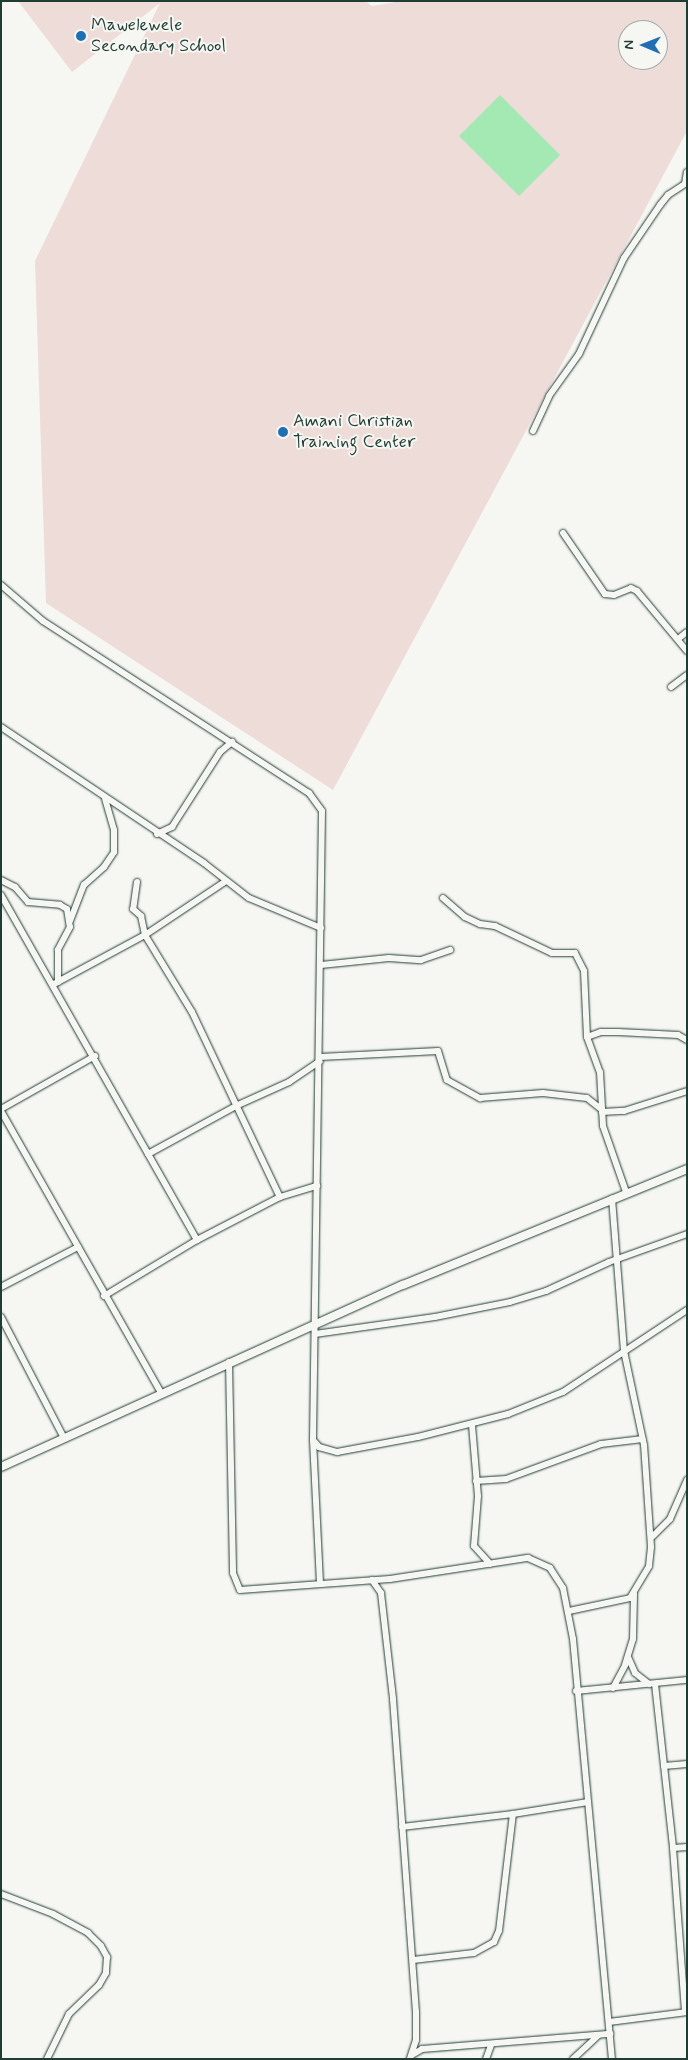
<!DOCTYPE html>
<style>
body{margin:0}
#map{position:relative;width:688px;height:2060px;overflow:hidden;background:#f6f6f2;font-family:Mynerve,sans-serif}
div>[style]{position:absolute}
.built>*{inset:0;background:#eedcd9}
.green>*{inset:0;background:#a4e9b4;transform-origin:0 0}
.roads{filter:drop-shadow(0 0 1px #1f3d34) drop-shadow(0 0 1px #1f3d34)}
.minor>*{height:6px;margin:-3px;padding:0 3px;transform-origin:3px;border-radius:3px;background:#f6f6f2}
.tertiary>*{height:8px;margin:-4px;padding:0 4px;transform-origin:4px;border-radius:4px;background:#f6f6f2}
.dots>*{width:14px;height:14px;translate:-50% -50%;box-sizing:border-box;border:2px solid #f6f6f2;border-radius:50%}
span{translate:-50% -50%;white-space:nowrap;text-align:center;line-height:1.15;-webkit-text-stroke:4px #f6f6f2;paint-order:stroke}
.poi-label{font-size:18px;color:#1f3d34}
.left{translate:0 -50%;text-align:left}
.frame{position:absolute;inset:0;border:2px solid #1f3d34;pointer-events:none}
.north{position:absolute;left:618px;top:20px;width:50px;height:50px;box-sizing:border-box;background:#f6f6f2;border:1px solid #a0aca6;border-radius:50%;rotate:271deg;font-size:14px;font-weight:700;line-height:20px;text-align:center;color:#1f3d34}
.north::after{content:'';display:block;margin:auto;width:18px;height:22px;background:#1f6fb2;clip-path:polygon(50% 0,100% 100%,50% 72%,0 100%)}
</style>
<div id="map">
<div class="built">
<i style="clip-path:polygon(evenodd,18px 1px,365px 1px,372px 6px,402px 1px,687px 1px,687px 131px,333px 790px,46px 603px,35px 261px,160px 3px,72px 72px,18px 1px,628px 30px,658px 30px,658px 60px,628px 60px,628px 30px)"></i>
</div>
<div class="green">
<i style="left:500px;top:95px;width:85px;height:58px;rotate:45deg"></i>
</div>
<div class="roads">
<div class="minor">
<i style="left:533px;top:431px;width:38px;rotate:-65deg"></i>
<i style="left:549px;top:396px;width:52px;rotate:-54.5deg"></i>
<i style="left:579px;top:354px;width:106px;rotate:-64.9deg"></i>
<i style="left:624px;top:258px;width:64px;rotate:-55.8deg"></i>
<i style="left:660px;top:205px;width:13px;rotate:-51deg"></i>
<i style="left:668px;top:195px;width:20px;rotate:-33deg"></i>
<i style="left:685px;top:184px;width:12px;rotate:-81deg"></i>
<i style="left:563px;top:533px;width:74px;rotate:55.5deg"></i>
<i style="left:605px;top:594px;width:9px;rotate:6deg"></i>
<i style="left:614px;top:595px;width:18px;rotate:-22deg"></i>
<i style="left:631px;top:588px;width:7px;rotate:27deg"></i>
<i style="left:637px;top:591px;width:78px;rotate:50.2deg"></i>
<i style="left:1px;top:585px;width:55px;rotate:40.6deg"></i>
<i style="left:43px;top:621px;width:317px;rotate:32.9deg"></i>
<i style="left:309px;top:793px;width:22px;rotate:54deg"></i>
<i style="left:322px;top:811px;width:629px;rotate:90.82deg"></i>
<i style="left:313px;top:1440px;width:143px;rotate:87.2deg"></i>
<i style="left:678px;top:639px;width:11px;rotate:-38deg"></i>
<i style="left:671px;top:687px;width:20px;rotate:-37deg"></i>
<i style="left:1px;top:727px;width:244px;rotate:33.8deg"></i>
<i style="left:204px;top:863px;width:57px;rotate:37.9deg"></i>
<i style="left:249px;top:898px;width:78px;rotate:22.6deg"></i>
<i style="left:157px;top:834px;width:17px;rotate:-25deg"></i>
<i style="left:172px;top:827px;width:89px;rotate:-57.4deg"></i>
<i style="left:220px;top:752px;width:16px;rotate:-40deg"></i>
<i style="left:1px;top:880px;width:16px;rotate:27deg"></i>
<i style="left:15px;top:887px;width:20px;rotate:49deg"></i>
<i style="left:28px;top:902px;width:32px;rotate:5deg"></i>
<i style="left:60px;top:905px;width:8px;rotate:30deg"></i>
<i style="left:67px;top:909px;width:18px;rotate:81deg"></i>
<i style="left:70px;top:927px;width:26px;rotate:118deg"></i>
<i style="left:58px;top:950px;width:32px;rotate:90deg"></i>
<i style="left:137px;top:882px;width:27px;rotate:98deg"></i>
<i style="left:133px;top:909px;width:11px;rotate:41deg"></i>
<i style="left:141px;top:916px;width:19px;rotate:78deg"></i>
<i style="left:145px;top:935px;width:90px;rotate:58.6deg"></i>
<i style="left:192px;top:1012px;width:205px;rotate:64.6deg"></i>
<i style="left:1px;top:895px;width:397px;rotate:60.4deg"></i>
<i style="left:443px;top:898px;width:29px;rotate:41deg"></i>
<i style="left:465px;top:917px;width:17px;rotate:25deg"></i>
<i style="left:480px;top:924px;width:15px;rotate:8deg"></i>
<i style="left:495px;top:926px;width:63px;rotate:25.3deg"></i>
<i style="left:552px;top:953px;width:23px"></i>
<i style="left:575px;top:953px;width:20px;rotate:63deg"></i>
<i style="left:584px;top:971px;width:66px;rotate:87.4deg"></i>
<i style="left:587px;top:1037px;width:37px;rotate:70deg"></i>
<i style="left:600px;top:1072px;width:54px;rotate:86.8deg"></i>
<i style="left:603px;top:1126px;width:70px;rotate:70.8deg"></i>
<i style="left:70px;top:921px;width:39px;rotate:-69deg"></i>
<i style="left:84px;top:885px;width:27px;rotate:-42deg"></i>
<i style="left:104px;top:867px;width:18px;rotate:-56deg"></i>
<i style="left:114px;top:852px;width:22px;rotate:-90deg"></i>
<i style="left:114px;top:830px;width:32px;rotate:-106deg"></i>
<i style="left:321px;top:965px;width:68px;rotate:-5.9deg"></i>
<i style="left:389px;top:958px;width:32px;rotate:4deg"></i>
<i style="left:421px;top:960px;width:31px;rotate:-19deg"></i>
<i style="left:54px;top:984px;width:103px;rotate:-28.3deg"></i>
<i style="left:145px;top:935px;width:97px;rotate:-33.7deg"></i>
<i style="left:587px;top:1037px;width:15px;rotate:-20deg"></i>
<i style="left:601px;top:1032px;width:17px"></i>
<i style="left:618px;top:1032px;width:60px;rotate:2.9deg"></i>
<i style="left:678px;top:1035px;width:10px;rotate:29deg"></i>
<i style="left:320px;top:1057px;width:118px;rotate:-2.9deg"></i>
<i style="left:438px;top:1051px;width:30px;rotate:73deg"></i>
<i style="left:447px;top:1080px;width:38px;rotate:29deg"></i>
<i style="left:480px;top:1098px;width:63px;rotate:-4.5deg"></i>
<i style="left:543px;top:1093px;width:44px;rotate:6.5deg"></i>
<i style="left:587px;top:1098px;width:18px;rotate:38deg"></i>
<i style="left:1px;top:1109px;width:108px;rotate:-29.4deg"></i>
<i style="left:1px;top:1111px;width:324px;rotate:60.4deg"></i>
<i style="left:602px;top:1112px;width:22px;rotate:-3deg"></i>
<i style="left:624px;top:1111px;width:66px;rotate:-17.6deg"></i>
<i style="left:148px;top:1154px;width:102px;rotate:-28.6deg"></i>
<i style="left:238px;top:1105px;width:56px;rotate:-24.3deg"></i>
<i style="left:289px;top:1082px;width:37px;rotate:-34deg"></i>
<i style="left:1px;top:1287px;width:87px;rotate:-27.5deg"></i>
<i style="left:104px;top:1296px;width:109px;rotate:-31.1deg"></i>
<i style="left:197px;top:1240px;width:93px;rotate:-27.4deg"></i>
<i style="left:280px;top:1197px;width:39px;rotate:-17deg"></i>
<i style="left:1px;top:1317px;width:136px;rotate:62.5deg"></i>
<i style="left:315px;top:1334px;width:121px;rotate:-8.1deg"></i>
<i style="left:435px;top:1317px;width:76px;rotate:-11.3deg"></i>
<i style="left:510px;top:1302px;width:38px;rotate:-17deg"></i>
<i style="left:546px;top:1291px;width:69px;rotate:-24.7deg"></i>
<i style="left:609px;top:1262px;width:83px;rotate:-19.7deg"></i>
<i style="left:229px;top:1362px;width:211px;rotate:88.9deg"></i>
<i style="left:233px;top:1573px;width:18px;rotate:68deg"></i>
<i style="left:240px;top:1590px;width:150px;rotate:-4.2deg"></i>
<i style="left:390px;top:1579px;width:140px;rotate:-8.7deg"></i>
<i style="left:528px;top:1558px;width:24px;rotate:24deg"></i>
<i style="left:550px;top:1568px;width:24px;rotate:57deg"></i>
<i style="left:563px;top:1588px;width:52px;rotate:78.9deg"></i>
<i style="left:573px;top:1639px;width:422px;rotate:84.7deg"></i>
<i style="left:472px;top:1425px;width:71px;rotate:85.2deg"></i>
<i style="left:478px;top:1496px;width:50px;rotate:94.6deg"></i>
<i style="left:474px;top:1546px;width:24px;rotate:48deg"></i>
<i style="left:313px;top:1440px;width:9px;rotate:49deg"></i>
<i style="left:319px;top:1447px;width:19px;rotate:16deg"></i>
<i style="left:337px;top:1452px;width:82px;rotate:-10.5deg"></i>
<i style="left:418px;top:1437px;width:93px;rotate:-14.3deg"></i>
<i style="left:508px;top:1414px;width:59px;rotate:-21.8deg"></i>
<i style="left:563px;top:1392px;width:149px;rotate:-33.5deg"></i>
<i style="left:476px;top:1481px;width:30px;rotate:-4deg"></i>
<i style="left:506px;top:1479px;width:101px;rotate:-20.2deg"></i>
<i style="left:601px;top:1444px;width:42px;rotate:-6.8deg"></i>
<i style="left:652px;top:1537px;width:25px;rotate:-45deg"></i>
<i style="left:670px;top:1519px;width:43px;rotate:-66.4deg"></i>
<i style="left:372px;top:1580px;width:16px;rotate:55deg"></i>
<i style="left:381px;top:1593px;width:107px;rotate:83.5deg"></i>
<i style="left:393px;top:1699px;width:314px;rotate:85.8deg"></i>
<i style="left:416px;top:2012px;width:28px;rotate:90deg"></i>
<i style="left:416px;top:2040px;width:20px;rotate:108deg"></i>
<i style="left:569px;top:1611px;width:62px;rotate:-12deg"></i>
<i style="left:630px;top:1598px;width:37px;rotate:-59deg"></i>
<i style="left:649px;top:1566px;width:19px;rotate:-84deg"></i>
<i style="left:651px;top:1547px;width:102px;rotate:-93.9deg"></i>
<i style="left:644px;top:1445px;width:96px;rotate:-102deg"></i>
<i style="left:624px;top:1351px;width:153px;rotate:-94.5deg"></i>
<i style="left:628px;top:1657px;width:17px;rotate:66deg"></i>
<i style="left:635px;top:1673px;width:18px;rotate:38deg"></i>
<i style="left:655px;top:1684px;width:165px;rotate:83.7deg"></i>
<i style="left:673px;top:1848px;width:164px;rotate:85.8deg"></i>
<i style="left:613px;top:1688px;width:26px;rotate:-62deg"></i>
<i style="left:625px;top:1665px;width:27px;rotate:-73deg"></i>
<i style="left:633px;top:1639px;width:45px;rotate:-88.7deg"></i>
<i style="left:576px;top:1691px;width:112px;rotate:-5.7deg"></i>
<i style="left:664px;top:1766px;width:23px;rotate:-5deg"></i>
<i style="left:402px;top:1827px;width:112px;rotate:-6.7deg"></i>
<i style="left:673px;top:1848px;width:14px;rotate:-4deg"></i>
<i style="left:1px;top:1894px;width:56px;rotate:21deg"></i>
<i style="left:53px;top:1914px;width:40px;rotate:28deg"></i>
<i style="left:88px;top:1933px;width:18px;rotate:45deg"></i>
<i style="left:101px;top:1946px;width:13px;rotate:61deg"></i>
<i style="left:107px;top:1957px;width:16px;rotate:94deg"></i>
<i style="left:106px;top:1973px;width:14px;rotate:120deg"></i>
<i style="left:99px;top:1985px;width:42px;rotate:136deg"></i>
<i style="left:69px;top:2014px;width:50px;rotate:116.1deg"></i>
<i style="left:413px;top:1960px;width:61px;rotate:-6.5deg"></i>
<i style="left:474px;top:1953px;width:23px;rotate:-29deg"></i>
<i style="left:494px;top:1942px;width:12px;rotate:-66deg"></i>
<i style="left:499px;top:1931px;width:118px;rotate:-83.2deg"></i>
<i style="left:513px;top:1814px;width:76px;rotate:-9.1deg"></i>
<i style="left:609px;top:2022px;width:79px;rotate:-7.3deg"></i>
<i style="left:412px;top:2055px;width:12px;rotate:-31deg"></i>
<i style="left:422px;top:2049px;width:189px;rotate:-4.6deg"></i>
<i style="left:486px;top:2059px;width:15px;rotate:-70deg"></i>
<i style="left:573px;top:2059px;width:35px;rotate:-43deg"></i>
</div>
<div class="tertiary">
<i style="left:1px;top:1467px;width:441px;rotate:-24.4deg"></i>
<i style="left:403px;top:1285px;width:307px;rotate:-22.2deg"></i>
</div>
</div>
<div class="dots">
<i style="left:81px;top:36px;background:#1f6fb2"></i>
<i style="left:283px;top:432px;background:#1f6fb2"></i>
</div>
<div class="poi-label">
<span class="left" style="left:91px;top:36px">Mawelewele<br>Secondary School</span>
<span class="left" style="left:293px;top:432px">Amani Christian<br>Training Center</span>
</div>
<div class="frame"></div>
<div class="north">N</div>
</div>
